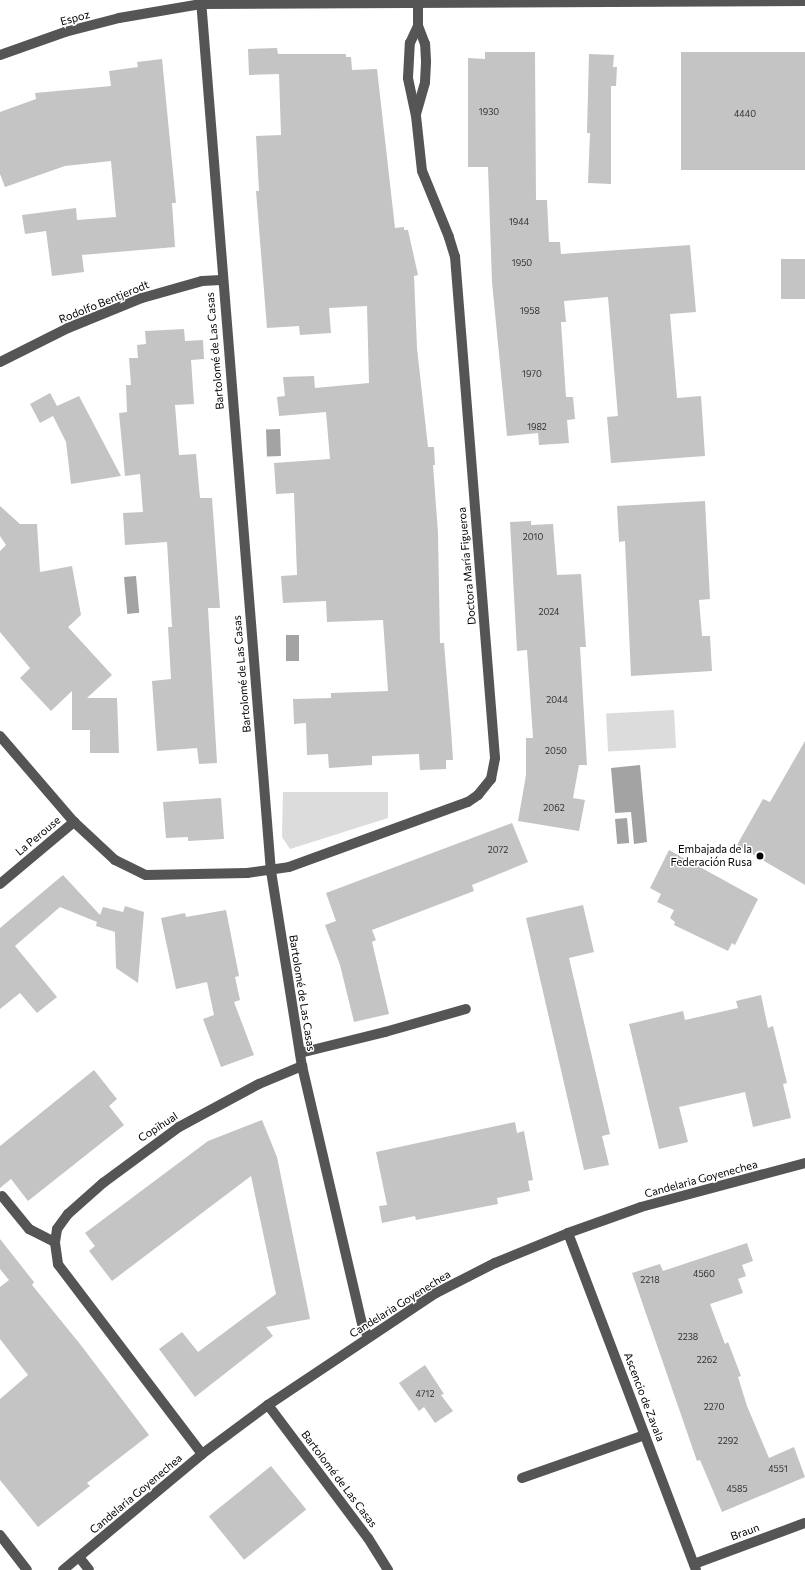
<!DOCTYPE html>
<meta charset="utf-8">
<style>
body{margin:0}
#map{position:relative;width:805px;height:1570px;overflow:hidden;background:#fff;font-family:Commissioner,sans-serif}
div>[style]{position:absolute}
.green>*{inset:0;background:#dcdcdc;transform-origin:0 0}
.water>*{inset:0;background:#a3a3a3;transform-origin:0 0}
.building>*{inset:0;background:#c4c4c4;transform-origin:0 0}
.minor>*{height:10px;margin:-5px;padding:0 5px;transform-origin:5px;border-radius:5px;background:#555}
.dots>*{width:11px;height:11px;translate:-50% -50%;box-sizing:border-box;border:2px solid #fff;border-radius:50%}
span{translate:-50% -50%;white-space:nowrap;text-align:center;line-height:1.15;-webkit-text-stroke:3px #fff;paint-order:stroke}
.number-label{font-size:9px;color:#313131}
.number-label span{-webkit-text-stroke-width:0}
.street-label{font-size:11px;color:#000}
.poi-label{font-size:11px;color:#000}
.right{translate:-100% -50%;text-align:right}
</style>
<div id="map">
<div class="green">
<i style="left:674px;top:710px;width:38px;height:68px;rotate:87deg"></i>
<i style="clip-path:polygon(283px 792px,388px 792px,388px 818px,290px 849px,282px 837px)"></i>
</div>
<div class="water">
<i style="left:280px;top:429px;width:27px;height:14px;rotate:88deg"></i>
<i style="left:136px;top:576px;width:37px;height:12px;rotate:85deg"></i>
<i style="left:286px;top:635px;width:13px;height:26px"></i>
<i style="clip-path:polygon(640px 765px,647px 842px,634px 844px,631px 812px,615px 813px,611px 768px)"></i>
<i style="left:627px;top:818px;width:25px;height:12px;rotate:85deg"></i>
</div>
<div class="building">
<i style="clip-path:polygon(277px 48px,278px 54px,346px 54px,346px 57px,351px 57px,352px 70px,377px 69px,395px 228px,404px 227px,404px 230px,408px 230px,418px 275px,414px 276px,417px 348px,428px 447px,434px 447px,435px 465px,433px 465px,438px 533px,440px 643px,444px 643px,451px 729px,453px 760px,446px 760px,446px 769px,420px 770px,419px 754px,372px 756px,372px 765px,329px 768px,328px 754px,307px 755px,306px 723px,294px 724px,293px 699px,331px 698px,331px 693px,388px 691px,383px 620px,327px 622px,326px 601px,283px 603px,281px 576px,297px 575px,294px 493px,276px 494px,274px 463px,330px 459px,326px 412px,279px 416px,277px 397px,285px 396px,283px 377px,314px 376px,315px 388px,369px 383px,367px 306px,329px 308px,331px 333px,300px 335px,299px 326px,267px 328px,256px 191px,259px 191px,256px 136px,281px 135px,279px 74px,249px 75px,248px 49px)"></i>
<i style="clip-path:polygon(485px 52px,535px 52px,536px 200px,547px 200px,549px 242px,560px 242px,561px 254px,690px 245px,696px 312px,670px 314px,677px 398px,701px 396px,705px 456px,611px 463px,607px 417px,618px 416px,608px 297px,564px 301px,566px 322px,561px 322px,566px 397px,573px 397px,575px 419px,567px 420px,569px 443px,539px 445px,538px 433px,507px 436px,492px 282px,488px 167px,468px 167px,468px 58px,485px 59px)"></i>
<i style="left:805px;top:52px;width:118px;height:124px;rotate:90deg"></i>
<i style="clip-path:polygon(589px 54px,614px 55px,613px 67px,617px 67px,616px 86px,611px 86px,611px 184px,588px 183px,590px 133px,587px 133px)"></i>
<i style="clip-path:polygon(162px 59px,176px 203px,172px 203px,175px 247px,82px 255px,84px 272px,52px 276px,46px 231px,25px 234px,22px 215px,76px 208px,77px 220px,116px 217px,111px 161px,65px 166px,5px 187px,0 174px,0 112px,36px 99px,35px 93px,111px 86px,109px 71px,138px 67px,137px 62px)"></i>
<i style="left:805px;top:259px;width:40px;height:24px;rotate:90deg"></i>
<i style="clip-path:polygon(184px 329px,185px 341px,203px 340px,204px 359px,191px 360px,194px 404px,175px 405px,179px 455px,196px 454px,200px 498px,212px 498px,220px 608px,208px 608px,217px 763px,199px 764px,197px 748px,157px 751px,152px 681px,171px 679px,168px 627px,172px 627px,167px 542px,125px 545px,123px 513px,143px 512px,140px 474px,125px 476px,119px 413px,127px 412px,126px 385px,131px 385px,129px 358px,138px 358px,137px 345px,146px 344px,145px 331px)"></i>
<i style="clip-path:polygon(50px 393px,57px 406px,79px 396px,121px 476px,71px 484px,66px 442px,53px 416px,40px 423px,30px 404px)"></i>
<i style="clip-path:polygon(705px 501px,710px 599px,699px 600px,702px 636px,710px 636px,712px 671px,631px 676px,625px 541px,619px 542px,617px 506px)"></i>
<i style="clip-path:polygon(0 506px,20px 524px,37px 524px,40px 572px,72px 566px,81px 615px,68px 627px,112px 675px,87px 698px,117px 698px,119px 753px,90px 753px,90px 730px,72px 730px,72px 691px,51px 711px,20px 678px,30px 668px,0 632px,0 551px,6px 545px,0 536px)"></i>
<i style="clip-path:polygon(531px 521px,531px 525px,553px 524px,557px 575px,581px 574px,586px 647px,580px 647px,587px 765px,579px 765px,573px 798px,585px 800px,579px 831px,518px 821px,526px 775px,526px 738px,533px 738px,527px 650px,517px 651px,510px 522px)"></i>
<i style="clip-path:polygon(805px 741px,805px 885px,737px 845px,763px 799px,770px 802px)"></i>
<i style="clip-path:polygon(221px 798px,224px 839px,188px 841px,188px 837px,166px 838px,163px 802px)"></i>
<i style="clip-path:polygon(512px 823px,528px 862px,472px 885px,474px 891px,372px 930px,376px 940px,372px 942px,389px 1014px,354px 1022px,340px 965px,325px 925px,336px 921px,326px 893px)"></i>
<i style="clip-path:polygon(669px 850px,758px 899px,735px 945px,732px 943px,728px 951px,674px 925px,675px 922px,670px 918px,674px 910px,657px 902px,661px 894px,650px 888px)"></i>
<i style="clip-path:polygon(63px 875px,100px 915px,103px 907px,123px 912px,125px 906px,144px 912px,138px 983px,116px 968px,115px 932px,96px 926px,97px 922px,60px 907px,15px 946px,57px 997px,37px 1013px,20px 993px,0 1009px,0 928px)"></i>
<i style="clip-path:polygon(583px 905px,594px 952px,569px 958px,610px 1134px,602px 1136px,609px 1165px,584px 1170px,526px 918px)"></i>
<i style="clip-path:polygon(226px 910px,239px 976px,235px 977px,240px 1000px,234px 1002px,254px 1055px,221px 1067px,203px 1019px,214px 1015px,207px 982px,176px 989px,161px 918px,185px 913px,186px 917px)"></i>
<i style="clip-path:polygon(761px 995px,768px 1028px,773px 1026px,787px 1083px,783px 1084px,791px 1118px,753px 1127px,745px 1092px,679px 1107px,688px 1142px,659px 1149px,629px 1024px,683px 1011px,685px 1020px,738px 1008px,736px 1001px)"></i>
<i style="clip-path:polygon(94px 1070px,117px 1099px,109px 1106px,124px 1125px,28px 1201px,11px 1179px,0 1188px,0 1146px)"></i>
<i style="clip-path:polygon(262px 1120px,277px 1157px,310px 1319px,266px 1327px,273px 1336px,195px 1397px,159px 1349px,182px 1332px,198px 1352px,276px 1294px,251px 1176px,112px 1281px,89px 1251px,95px 1246px,85px 1233px,208px 1141px)"></i>
<i style="clip-path:polygon(515px 1122px,517px 1133px,524px 1131px,533px 1180px,528px 1181px,530px 1191px,497px 1198px,498px 1204px,416px 1220px,415px 1216px,382px 1223px,379px 1206px,387px 1205px,376px 1152px)"></i>
<i style="clip-path:polygon(0 1239px,34px 1282px,32px 1285px,80px 1344px,149px 1435px,87px 1483px,90px 1486px,38px 1527px,0 1480px,0 1399px,28px 1375px,0 1339px,0 1287px,9px 1280px,0 1269px)"></i>
<i style="clip-path:polygon(747px 1243px,753px 1261px,742px 1265px,746px 1276px,738px 1279px,743px 1293px,710px 1304px,725px 1344px,728px 1342px,741px 1376px,738px 1377px,747px 1406px,769px 1458px,794px 1447px,805px 1477px,722px 1512px,700px 1460px,697px 1461px,632px 1273px,660px 1264px,663px 1271px)"></i>
<i style="clip-path:polygon(425px 1365px,444px 1394px,441px 1395px,453px 1411px,435px 1423px,424px 1407px,419px 1411px,399px 1383px)"></i>
<i style="left:271px;top:1466px;width:56px;height:80px;rotate:51deg"></i>
</div>
<div class="minor">
<i style="left:201px;top:0;width:874px;rotate:85.41deg"></i>
<i style="left:271px;top:871px;width:197px;rotate:81deg"></i>
<i style="left:302px;top:1066px;width:264px;rotate:76.9deg"></i>
<i style="left:362px;top:1323px;width:15px;rotate:67deg"></i>
<i style="left:0;top:55px;width:69px;rotate:-19.5deg"></i>
<i style="left:65px;top:32px;width:56px;rotate:-14.5deg"></i>
<i style="left:119px;top:18px;width:83px;rotate:-9.7deg"></i>
<i style="left:201px;top:4px;width:604px;rotate:-0.28deg"></i>
<i style="left:416px;top:114px;width:33px;rotate:-74deg"></i>
<i style="left:425px;top:82px;width:21px;rotate:-87deg"></i>
<i style="left:426px;top:61px;width:17px;rotate:-93deg"></i>
<i style="left:425px;top:44px;width:19px;rotate:-111deg"></i>
<i style="left:418px;top:26px;width:23px;rotate:-90deg"></i>
<i style="left:0;top:362px;width:76px;rotate:-26.6deg"></i>
<i style="left:68px;top:328px;width:80px;rotate:-22.1deg"></i>
<i style="left:142px;top:298px;width:62px;rotate:-15.8deg"></i>
<i style="left:202px;top:281px;width:19px;rotate:-3deg"></i>
<i style="left:0;top:736px;width:113px;rotate:49.3deg"></i>
<i style="left:74px;top:822px;width:56px;rotate:42.8deg"></i>
<i style="left:115px;top:860px;width:34px;rotate:26deg"></i>
<i style="left:146px;top:875px;width:101px;rotate:-1.1deg"></i>
<i style="left:247px;top:873px;width:42px;rotate:-8.1deg"></i>
<i style="left:289px;top:867px;width:190px;rotate:-20deg"></i>
<i style="left:468px;top:802px;width:12px;rotate:-35deg"></i>
<i style="left:478px;top:795px;width:21px;rotate:-51deg"></i>
<i style="left:491px;top:779px;width:21px;rotate:-79deg"></i>
<i style="left:495px;top:758px;width:503px;rotate:-94.56deg"></i>
<i style="left:455px;top:257px;width:21px;rotate:-107deg"></i>
<i style="left:449px;top:237px;width:71px;rotate:-112.2deg"></i>
<i style="left:422px;top:171px;width:55px;rotate:-96.2deg"></i>
<i style="left:416px;top:116px;width:39px;rotate:-102deg"></i>
<i style="left:408px;top:78px;width:35px;rotate:-87deg"></i>
<i style="left:410px;top:43px;width:19px;rotate:-65deg"></i>
<i style="left:0;top:884px;width:97px;rotate:-40deg"></i>
<i style="left:300px;top:1053px;width:88px;rotate:-13.9deg"></i>
<i style="left:385px;top:1032px;width:84px;rotate:-15.9deg"></i>
<i style="left:2px;top:1196px;width:43px;rotate:50.7deg"></i>
<i style="left:29px;top:1229px;width:29px;rotate:27deg"></i>
<i style="left:568px;top:1233px;width:360px;rotate:69.2deg"></i>
<i style="left:268px;top:1405px;width:166px;rotate:53.1deg"></i>
<i style="left:368px;top:1538px;width:38px;rotate:58deg"></i>
<i style="left:202px;top:1454px;width:238px;rotate:-127.2deg"></i>
<i style="left:58px;top:1264px;width:22px;rotate:-98deg"></i>
<i style="left:55px;top:1242px;width:13px;rotate:-81deg"></i>
<i style="left:57px;top:1229px;width:19px;rotate:-54deg"></i>
<i style="left:68px;top:1214px;width:47px;rotate:-41.5deg"></i>
<i style="left:103px;top:1183px;width:94px;rotate:-36.4deg"></i>
<i style="left:179px;top:1127px;width:91px;rotate:-28.3deg"></i>
<i style="left:259px;top:1084px;width:47px;rotate:-22.7deg"></i>
<i style="left:522px;top:1478px;width:130px;rotate:-19.3deg"></i>
<i style="left:0;top:1535px;width:44px;rotate:52.4deg"></i>
<i style="left:79px;top:1557px;width:16px;rotate:52deg"></i>
<i style="left:694px;top:1564px;width:118px;rotate:-20.3deg"></i>
<i style="left:63px;top:1570px;width:181px;rotate:-39.8deg"></i>
<i style="left:202px;top:1454px;width:82px;rotate:-36.6deg"></i>
<i style="left:268px;top:1405px;width:202px;rotate:-33.7deg"></i>
<i style="left:436px;top:1293px;width:66px;rotate:-27deg"></i>
<i style="left:495px;top:1263px;width:79px;rotate:-22.3deg"></i>
<i style="left:568px;top:1233px;width:77px;rotate:-19.6deg"></i>
<i style="left:641px;top:1207px;width:170px;rotate:-15deg"></i>
</div>
<div class="dots">
<i style="left:760px;top:856px;background:#000"></i>
</div>
<div class="number-label">
<span style="left:489px;top:112px">1930</span>
<span style="left:745px;top:114px">4440</span>
<span style="left:519px;top:222px">1944</span>
<span style="left:522px;top:263px">1950</span>
<span style="left:530px;top:311px">1958</span>
<span style="left:532px;top:374px">1970</span>
<span style="left:537px;top:427px">1982</span>
<span style="left:533px;top:537px">2010</span>
<span style="left:549px;top:612px">2024</span>
<span style="left:557px;top:700px">2044</span>
<span style="left:556px;top:751px">2050</span>
<span style="left:554px;top:808px">2062</span>
<span style="left:498px;top:850px">2072</span>
<span style="left:704px;top:1274px">4560</span>
<span style="left:650px;top:1280px">2218</span>
<span style="left:688px;top:1337px">2238</span>
<span style="left:707px;top:1360px">2262</span>
<span style="left:425px;top:1394px">4712</span>
<span style="left:714px;top:1407px">2270</span>
<span style="left:728px;top:1441px">2292</span>
<span style="left:778px;top:1469px">4551</span>
<span style="left:737px;top:1489px">4585</span>
</div>
<div class="street-label">
<span style="left:75px;top:18px;rotate:-15deg">Espoz</span>
<span style="left:104px;top:302px;rotate:-22deg">Rodolfo Bentjerodt</span>
<span style="left:215px;top:351px;rotate:-95deg">Bartolomé de Las Casas</span>
<span style="left:467px;top:566px;rotate:-95deg">Doctora María Figueroa</span>
<span style="left:242px;top:674px;rotate:-95deg">Bartolomé de Las Casas</span>
<span style="left:38px;top:836px;rotate:-40deg">La Perouse</span>
<span style="left:302px;top:993px;rotate:81deg">Bartolomé de Las Casas</span>
<span style="left:158px;top:1127px;rotate:-33deg">Copihual</span>
<span style="left:701px;top:1179px;rotate:-15deg">Candelaria Goyenechea</span>
<span style="left:400px;top:1304px;rotate:-32deg">Candelaria Goyenechea</span>
<span style="left:644px;top:1397px;rotate:69deg">Ascencio de Zavala</span>
<span style="left:339px;top:1479px;rotate:53deg">Bartolomé de Las Casas</span>
<span style="left:136px;top:1494px;rotate:-40deg">Candelaria Goyenechea</span>
<span style="left:745px;top:1532px;rotate:-20deg">Braun</span>
</div>
<div class="poi-label">
<span class="right" style="left:752px;top:856px">Embajada de la<br>Federación Rusa</span>
</div>
</div>
